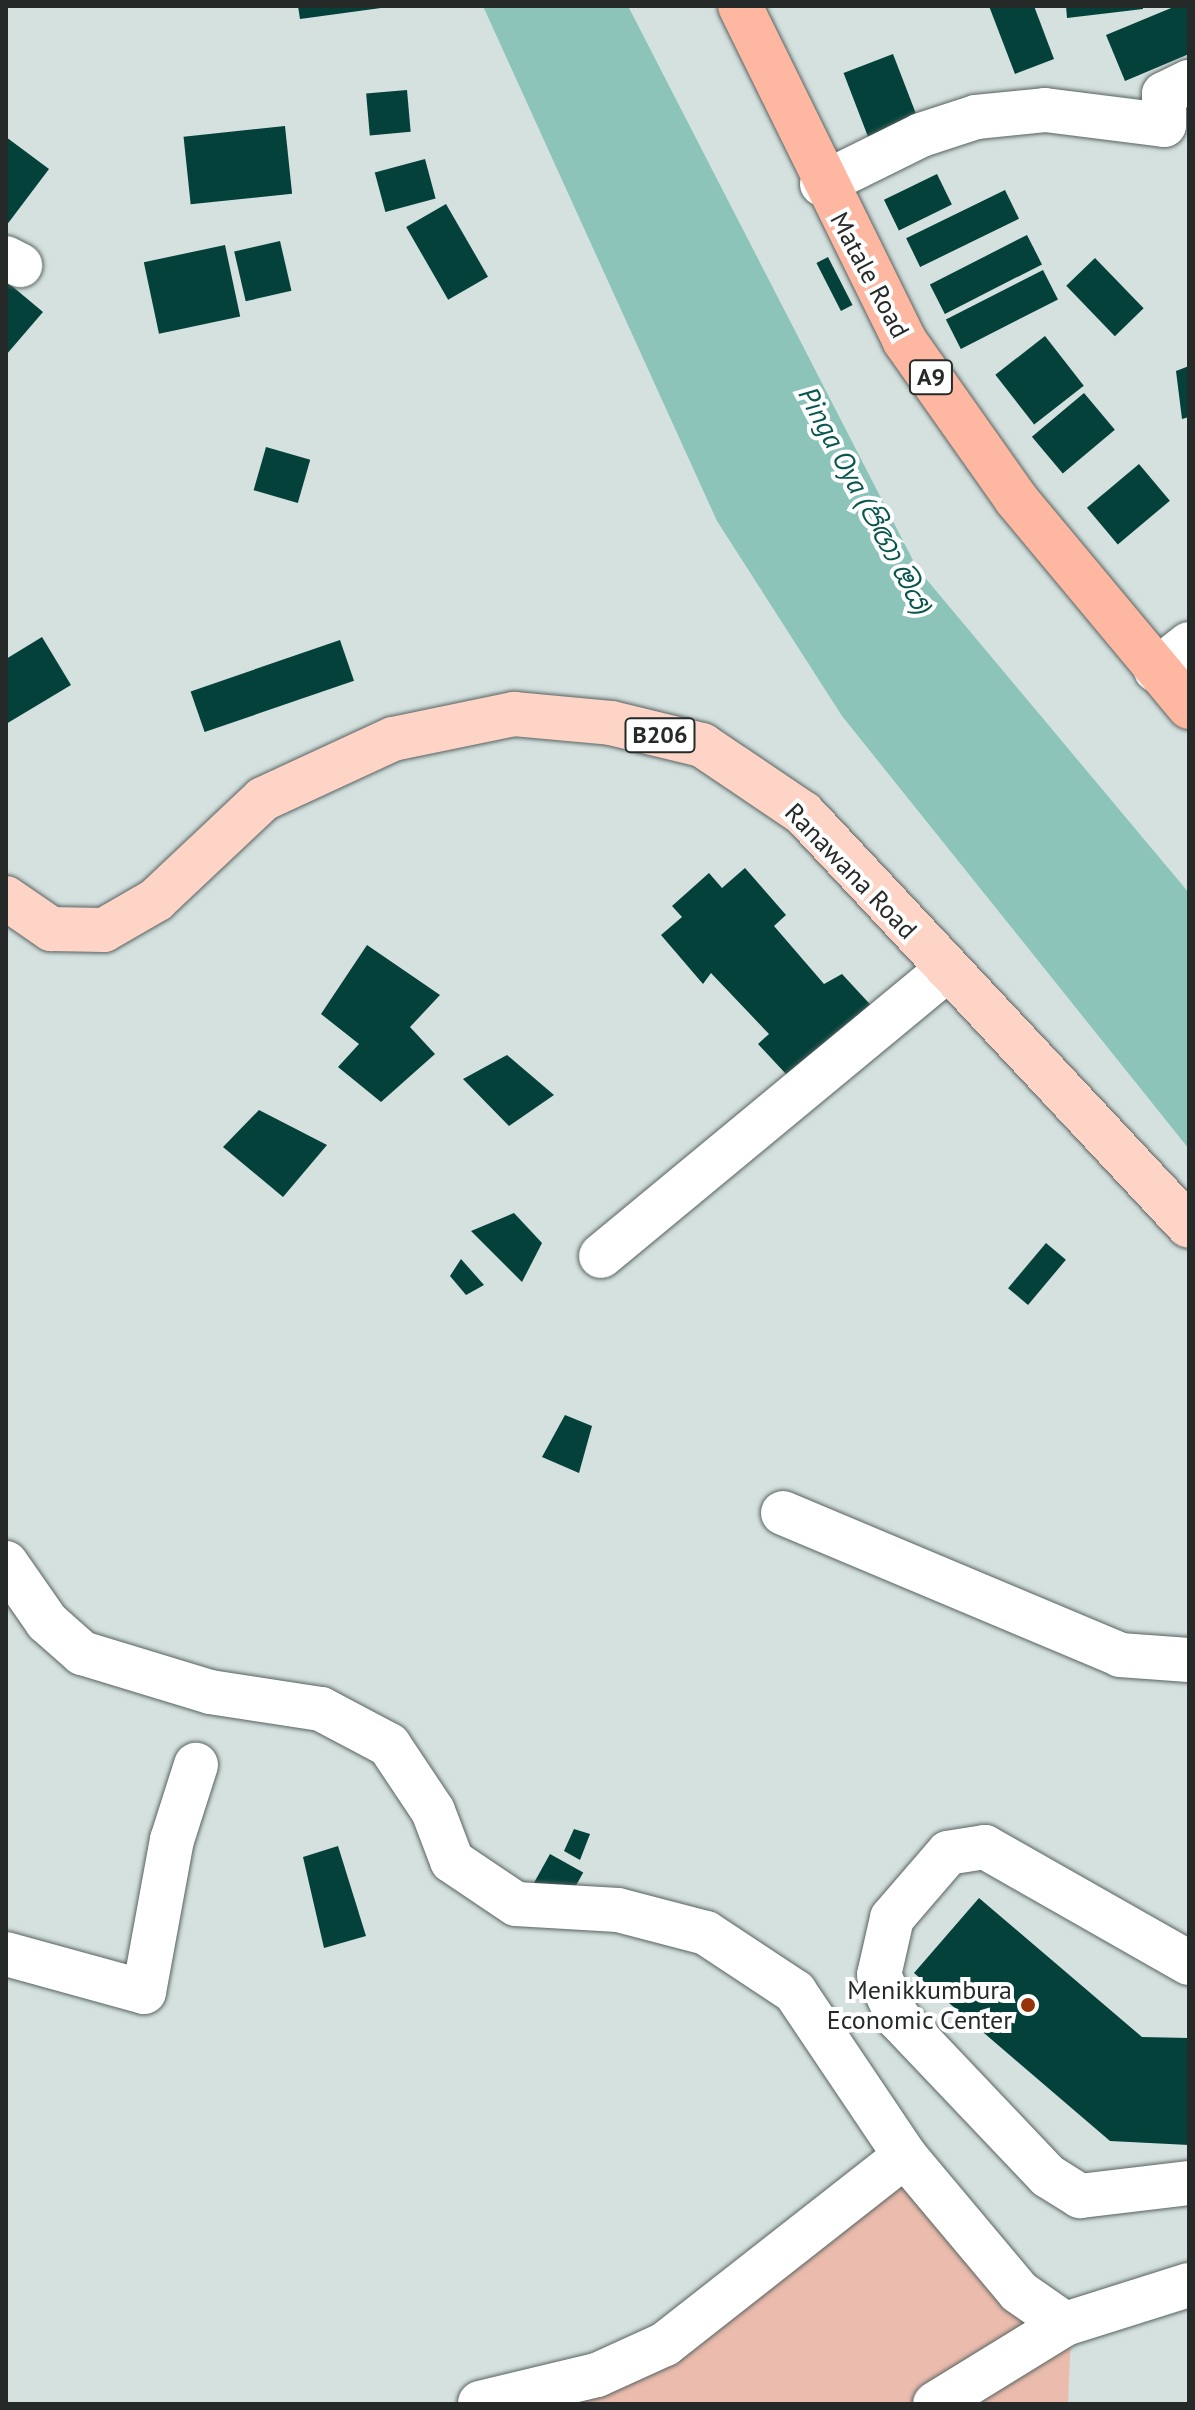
<!DOCTYPE html>
<meta charset="utf-8">
<style>
body{margin:0}
#map{position:relative;width:1195px;height:2410px;overflow:hidden;background:#d4e1df;font-family:"PT Sans","Noto Sans Sinhala",sans-serif}
div>[style]{position:absolute}
.green>*{inset:0;background:#ebbcad}
.water>*{inset:0;background:#8cc4ba}
.building>*{inset:0;background:#03413a;transform-origin:0 0}
.roads{filter:drop-shadow(0 0 2px #586361) drop-shadow(0 0 2px #586361)}
.minor>*{height:44px;margin:-22px;padding:0 22px;transform-origin:22px;border-radius:22px;background:#fff}
.major>*{height:44px;margin:-22px;padding:0 22px;transform-origin:22px;border-radius:22px;background:#fed4c7}
.highway>*{height:44px;margin:-22px;padding:0 22px;transform-origin:22px;border-radius:22px;background:#feb8a2}
.dots>*{width:22px;height:22px;translate:-50% -50%;box-sizing:border-box;border:4px solid #fff;border-radius:50%}
span{translate:-50% -50%;white-space:nowrap;text-align:center;line-height:1.15;-webkit-text-stroke:8px #fff;paint-order:stroke}
.shield-label span{padding:2px 6px;background:#fff;border:2px solid;border-radius:6px;-webkit-text-stroke-width:0}
.shield-label{font-size:24px;color:#252a29;font-weight:700}
.street-label{font-size:26px;color:#252a29}
.poi-label{font-size:26px;color:#252a29}
.right{translate:-100% -50%;text-align:right}
.water-label{font-size:28px;color:#07574e;font-style:italic}
.frame{position:absolute;inset:0;border:8px solid #252a29;pointer-events:none}
</style>
<div id="map">
<div class="green">
<i style="clip-path:polygon(893px 2174px,1071px 2334px,1068px 2404px,480px 2404px,597px 2375px)"></i>
</div>
<div class="water">
<i style="clip-path:polygon(483px 6px,628px 6px,917px 568px,1189px 893px,1189px 1149px,842px 716px,717px 521px)"></i>
</div>
<div class="building">
<i style="clip-path:polygon(298px 6px,381px 6px,381px 8px,300px 19px)"></i>
<i style="clip-path:polygon(989px 6px,1034px 6px,1054px 59px,1015px 74px)"></i>
<i style="clip-path:polygon(1066px 6px,1143px 6px,1143px 9px,1067px 18px)"></i>
<i style="clip-path:polygon(1176px 6px,1189px 6px,1189px 54px,1125px 81px,1106px 35px)"></i>
<i style="left:893px;top:54px;width:70px;height:53px;rotate:69deg"></i>
<i style="left:407px;top:90px;width:42px;height:41px;rotate:85deg"></i>
<i style="left:285px;top:126px;width:68px;height:102px;rotate:84deg"></i>
<i style="clip-path:polygon(6px 137px,49px 169px,6px 226px)"></i>
<i style="left:425px;top:159px;width:41px;height:52px;rotate:75deg"></i>
<i style="left:937px;top:174px;width:34px;height:59px;rotate:64deg"></i>
<i style="left:1005px;top:190px;width:32px;height:110px;rotate:64deg"></i>
<i style="left:446px;top:204px;width:84px;height:46px;rotate:60deg"></i>
<i style="left:1027px;top:235px;width:33px;height:109px;rotate:63deg"></i>
<i style="left:280px;top:241px;width:51px;height:47px;rotate:77deg"></i>
<i style="left:225px;top:245px;width:73px;height:83px;rotate:78deg"></i>
<i style="left:828px;top:257px;width:54px;height:13px;rotate:63deg"></i>
<i style="left:1095px;top:258px;width:70px;height:40px;rotate:46deg"></i>
<i style="left:1043px;top:270px;width:33px;height:109px;rotate:63deg"></i>
<i style="clip-path:polygon(6px 281px,43px 312px,6px 355px)"></i>
<i style="left:1045px;top:336px;width:63px;height:63px;rotate:52deg"></i>
<i style="clip-path:polygon(1189px 366px,1189px 417px,1182px 419px,1176px 371px)"></i>
<i style="left:1084px;top:393px;width:48px;height:68px;rotate:50deg"></i>
<i style="left:266px;top:447px;width:46px;height:45px;rotate:16deg"></i>
<i style="left:1139px;top:464px;width:48px;height:68px;rotate:50deg"></i>
<i style="clip-path:polygon(42px 637px,71px 685px,6px 724px,6px 659px)"></i>
<i style="left:340px;top:640px;width:43px;height:158px;rotate:71deg"></i>
<i style="clip-path:polygon(745px 868px,786px 915px,774px 926px,824px 984px,842px 974px,879px 1014px,799px 1088px,758px 1044px,769px 1034px,711px 973px,703px 984px,661px 935px,682px 917px,672px 906px,709px 873px,722px 888px)"></i>
<i style="clip-path:polygon(367px 945px,440px 995px,410px 1027px,435px 1054px,381px 1102px,338px 1067px,359px 1044px,321px 1014px)"></i>
<i style="clip-path:polygon(507px 1055px,554px 1095px,509px 1126px,463px 1079px)"></i>
<i style="clip-path:polygon(259px 1110px,327px 1145px,283px 1197px,223px 1147px)"></i>
<i style="clip-path:polygon(514px 1213px,542px 1243px,522px 1282px,471px 1231px)"></i>
<i style="left:1046px;top:1243px;width:26px;height:59px;rotate:40deg"></i>
<i style="clip-path:polygon(461px 1259px,484px 1285px,466px 1295px,450px 1276px)"></i>
<i style="clip-path:polygon(565px 1415px,592px 1426px,579px 1473px,542px 1457px)"></i>
<i style="clip-path:polygon(574px 1829px,590px 1834px,580px 1860px,564px 1851px)"></i>
<i style="clip-path:polygon(338px 1846px,366px 1936px,324px 1948px,303px 1857px)"></i>
<i style="left:550px;top:1854px;width:38px;height:33px;rotate:29deg"></i>
<i style="clip-path:polygon(979px 1898px,1142px 2037px,1189px 2038px,1189px 2145px,1110px 2141px,914px 1973px)"></i>
</div>
<div class="roads">
<div class="minor">
<i style="left:822px;top:184px;width:110px;rotate:-26.3deg"></i>
<i style="left:921px;top:135px;width:58px;rotate:-18.1deg"></i>
<i style="left:976px;top:117px;width:69px;rotate:-5.8deg"></i>
<i style="left:1045px;top:110px;width:120px;rotate:7.2deg"></i>
<i style="left:1164px;top:125px;width:31px;rotate:-90deg"></i>
<i style="left:1164px;top:94px;width:28px;rotate:-26deg"></i>
<i style="left:6px;top:258px;width:16px;rotate:27deg"></i>
<i style="left:1156px;top:670px;width:42px;rotate:-38.2deg"></i>
<i style="left:601px;top:1256px;width:447px;rotate:-39.6deg"></i>
<i style="left:783px;top:1513px;width:366px;rotate:22.8deg"></i>
<i style="left:1120px;top:1655px;width:69px;rotate:4.1deg"></i>
<i style="left:6px;top:1563px;width:72px;rotate:55.2deg"></i>
<i style="left:47px;top:1622px;width:47px;rotate:41.5deg"></i>
<i style="left:82px;top:1653px;width:134px;rotate:16.9deg"></i>
<i style="left:210px;top:1692px;width:112px;rotate:8.7deg"></i>
<i style="left:321px;top:1709px;width:77px;rotate:27.9deg"></i>
<i style="left:389px;top:1745px;width:79px;rotate:56.3deg"></i>
<i style="left:433px;top:1811px;width:53px;rotate:69.2deg"></i>
<i style="left:452px;top:1861px;width:77px;rotate:33.9deg"></i>
<i style="left:516px;top:1904px;width:102px;rotate:3.4deg"></i>
<i style="left:618px;top:1910px;width:91px;rotate:14.6deg"></i>
<i style="left:706px;top:1933px;width:107px;rotate:33.5deg"></i>
<i style="left:795px;top:1992px;width:197px;rotate:56.1deg"></i>
<i style="left:905px;top:2156px;width:177px;rotate:50deg"></i>
<i style="left:1019px;top:2292px;width:56px;rotate:34.8deg"></i>
<i style="left:1065px;top:2324px;width:130px;rotate:-17.5deg"></i>
<i style="left:6px;top:1954px;width:143px;rotate:15.4deg"></i>
<i style="left:144px;top:1992px;width:155px;rotate:-79.6deg"></i>
<i style="left:172px;top:1840px;width:79px;rotate:-72.3deg"></i>
<i style="left:1189px;top:1963px;width:235px;rotate:-150.4deg"></i>
<i style="left:985px;top:1847px;width:37px;rotate:171deg"></i>
<i style="left:948px;top:1853px;width:86px;rotate:130.7deg"></i>
<i style="left:892px;top:1918px;width:58px;rotate:102.8deg"></i>
<i style="left:879px;top:1975px;width:47px;rotate:66.2deg"></i>
<i style="left:898px;top:2018px;width:218px;rotate:46.5deg"></i>
<i style="left:1048px;top:2176px;width:38px;rotate:32deg"></i>
<i style="left:1080px;top:2196px;width:110px;rotate:-6.8deg"></i>
<i style="left:480px;top:2403px;width:120px;rotate:-13.5deg"></i>
<i style="left:597px;top:2375px;width:75px;rotate:-24.5deg"></i>
<i style="left:665px;top:2344px;width:305px;rotate:-38.1deg"></i>
<i style="left:935px;top:2404px;width:153px;rotate:-31.6deg"></i>
</div>
<div class="major">
<i style="left:6px;top:898px;width:55px;rotate:34.6deg"></i>
<i style="left:51px;top:929px;width:53px;rotate:1.1deg"></i>
<i style="left:104px;top:930px;width:60px;rotate:-30deg"></i>
<i style="left:156px;top:900px;width:147px;rotate:-43.3deg"></i>
<i style="left:263px;top:799px;width:143px;rotate:-24.8deg"></i>
<i style="left:393px;top:739px;width:124px;rotate:-11.7deg"></i>
<i style="left:514px;top:714px;width:97px;rotate:5.3deg"></i>
<i style="left:611px;top:723px;width:94px;rotate:13.6deg"></i>
<i style="left:702px;top:745px;width:122px;rotate:34deg"></i>
<i style="left:803px;top:813px;width:565px;rotate:46.94deg"></i>
</div>
<div class="highway">
<i style="left:740px;top:6px;width:372px;rotate:63.8deg"></i>
<i style="left:904px;top:340px;width:194px;rotate:54.8deg"></i>
<i style="left:1016px;top:499px;width:271px;rotate:50.2deg"></i>
</div>
</div>
<div class="dots">
<i style="left:1028px;top:2005px;background:#98320b"></i>
</div>
<div class="shield-label">
<span style="left:931px;top:377px">A9</span>
<span style="left:660px;top:735px">B206</span>
</div>
<div class="street-label">
<span style="left:870px;top:275px;rotate:62deg">Matale Road</span>
<span style="left:851px;top:871px;rotate:46deg">Ranawana Road</span>
</div>
<div class="poi-label">
<span class="right" style="left:1012px;top:2005px">Menikkumbura<br>Economic Center</span>
</div>
<div class="water-label">
<span style="left:866px;top:501px;rotate:62deg">Pinga Oya (පිඟා ඔය)</span>
</div>
<div class="frame"></div>
</div>
